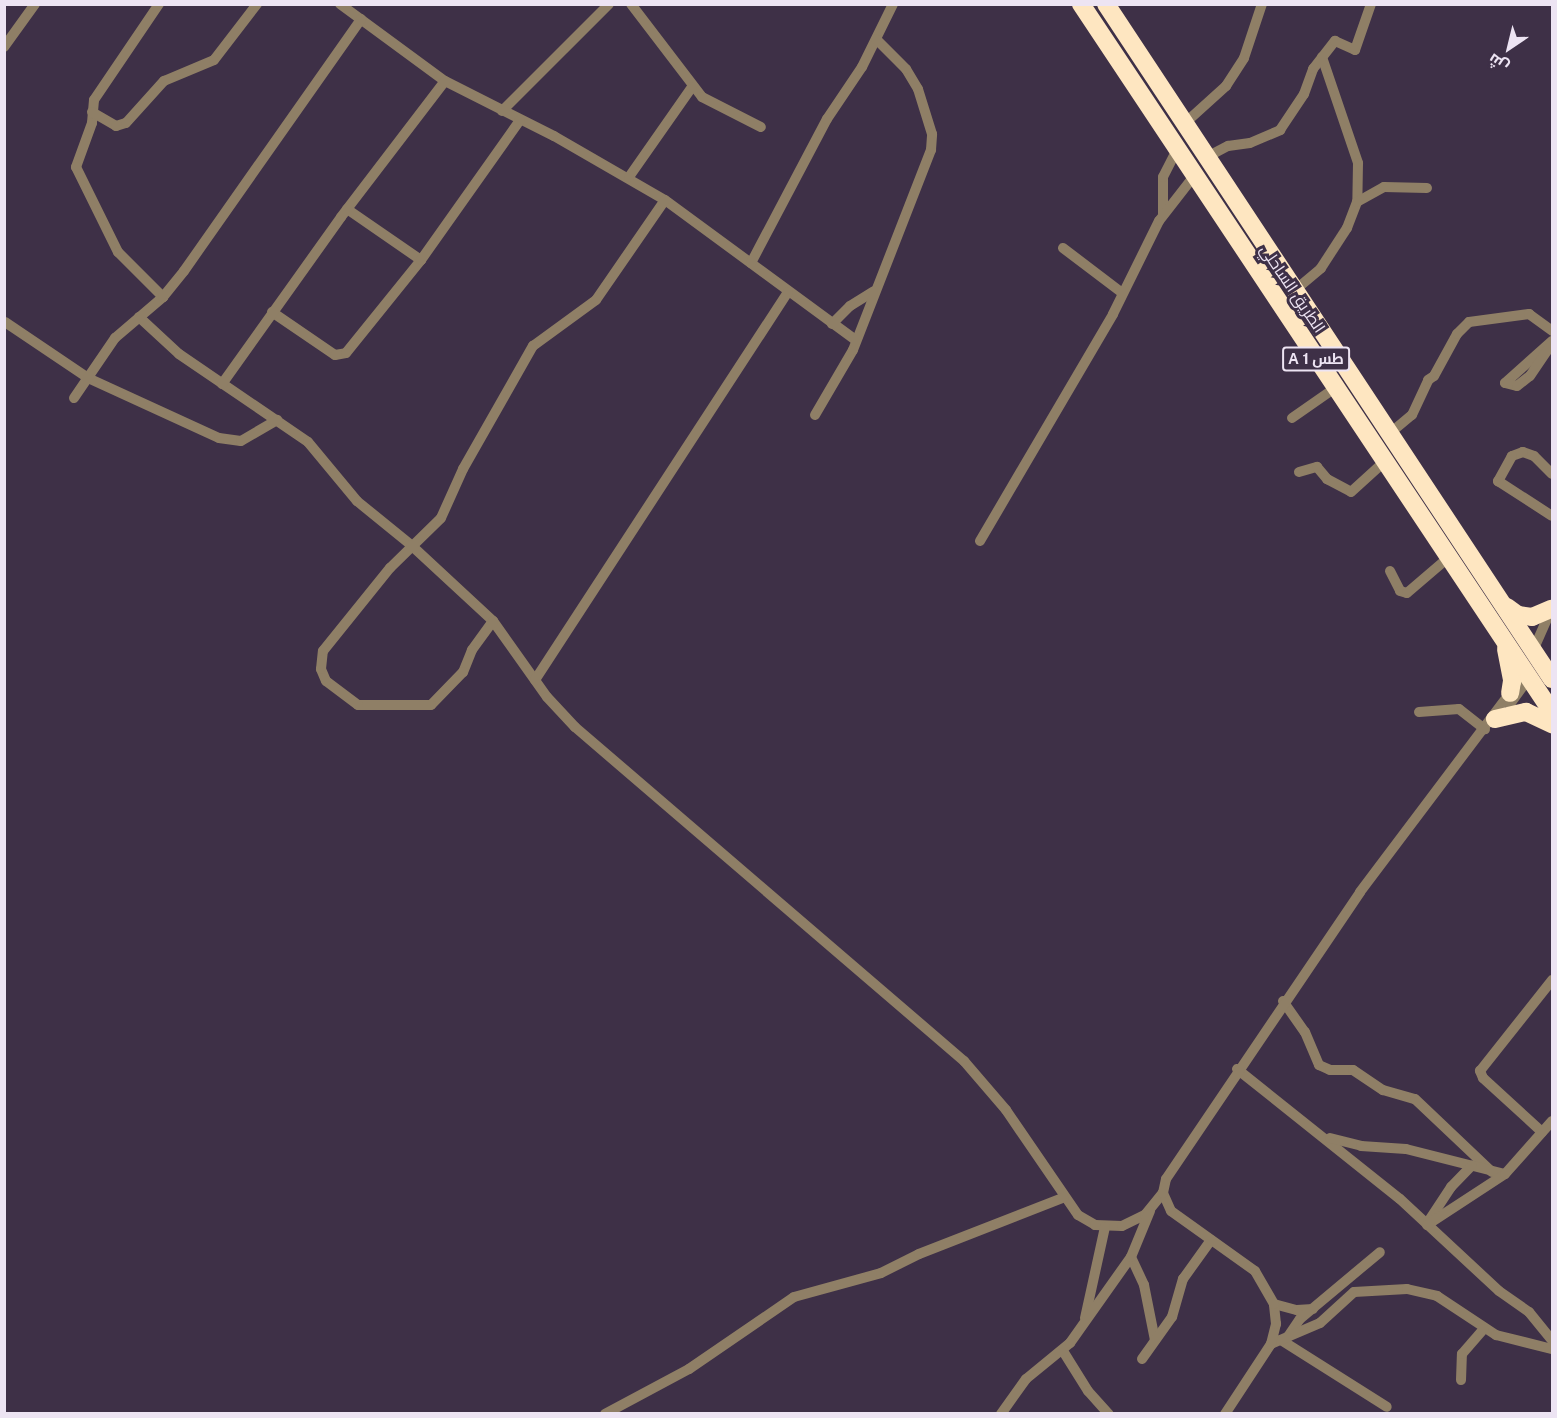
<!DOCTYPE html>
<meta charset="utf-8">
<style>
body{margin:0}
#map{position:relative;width:1557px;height:1418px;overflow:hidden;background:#3e3047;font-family:"Public Sans",Cairo,sans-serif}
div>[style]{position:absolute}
.street>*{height:10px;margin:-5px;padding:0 5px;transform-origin:5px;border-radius:5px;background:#8f7f66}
.highway>*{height:18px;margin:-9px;padding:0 9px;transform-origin:9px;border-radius:9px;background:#fee6c1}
span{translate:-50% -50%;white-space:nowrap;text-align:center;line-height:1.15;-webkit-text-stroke:6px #3e3047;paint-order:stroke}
.shield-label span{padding:2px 4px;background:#3e3047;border:2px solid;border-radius:4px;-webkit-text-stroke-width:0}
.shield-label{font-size:15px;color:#ede4f3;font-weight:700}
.street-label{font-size:16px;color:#ede4f3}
.frame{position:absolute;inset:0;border:6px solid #ede4f3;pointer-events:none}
.north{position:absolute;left:1479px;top:18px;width:60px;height:60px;-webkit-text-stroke:4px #3e3047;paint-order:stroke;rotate:215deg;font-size:16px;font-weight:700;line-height:24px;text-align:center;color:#ede4f3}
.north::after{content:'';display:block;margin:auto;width:21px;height:27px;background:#ede4f3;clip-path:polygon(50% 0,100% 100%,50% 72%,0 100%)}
</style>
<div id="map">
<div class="street">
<i style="left:159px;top:4px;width:116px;rotate:124.1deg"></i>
<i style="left:94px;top:100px;width:23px;rotate:95deg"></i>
<i style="left:92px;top:123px;width:47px;rotate:110deg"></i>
<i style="left:76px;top:167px;width:95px;rotate:63.7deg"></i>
<i style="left:118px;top:252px;width:64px;rotate:45deg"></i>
<i style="left:340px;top:4px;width:130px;rotate:36.3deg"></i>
<i style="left:445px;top:81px;width:122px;rotate:26.8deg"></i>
<i style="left:554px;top:136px;width:128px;rotate:30deg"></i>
<i style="left:665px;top:200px;width:235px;rotate:36.3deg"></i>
<i style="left:631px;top:4px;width:117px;rotate:52.6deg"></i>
<i style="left:702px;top:97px;width:66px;rotate:27deg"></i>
<i style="left:4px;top:47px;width:53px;rotate:-54.2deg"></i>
<i style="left:1322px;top:57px;width:112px;rotate:71.2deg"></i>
<i style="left:1358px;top:163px;width:39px;rotate:91deg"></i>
<i style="left:502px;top:111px;width:151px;rotate:-45deg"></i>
<i style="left:92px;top:112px;width:28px;rotate:30deg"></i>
<i style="left:116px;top:126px;width:10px;rotate:-17deg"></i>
<i style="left:126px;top:123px;width:57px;rotate:-47.9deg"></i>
<i style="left:164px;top:81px;width:54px;rotate:-22.8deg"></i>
<i style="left:214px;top:60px;width:71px;rotate:-52.5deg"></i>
<i style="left:1184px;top:124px;width:57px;rotate:-42.1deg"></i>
<i style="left:1226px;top:86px;width:33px;rotate:-57deg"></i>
<i style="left:1244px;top:58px;width:57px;rotate:-71.6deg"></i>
<i style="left:1205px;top:158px;width:26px;rotate:-28deg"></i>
<i style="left:1228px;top:146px;width:22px;rotate:-8deg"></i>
<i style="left:1250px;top:143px;width:33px;rotate:-23deg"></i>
<i style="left:1280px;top:130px;width:43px;rotate:-56.3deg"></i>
<i style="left:1304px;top:94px;width:27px;rotate:-70deg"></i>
<i style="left:1313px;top:69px;width:36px;rotate:-52deg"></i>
<i style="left:1335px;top:41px;width:22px;rotate:24deg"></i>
<i style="left:1355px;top:50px;width:49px;rotate:-70.8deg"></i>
<i style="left:629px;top:177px;width:110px;rotate:-55deg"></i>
<i style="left:347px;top:209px;width:90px;rotate:34.6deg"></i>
<i style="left:1163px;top:214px;width:37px;rotate:-90deg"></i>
<i style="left:1163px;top:177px;width:30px;rotate:-63deg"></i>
<i style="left:1063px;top:248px;width:73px;rotate:37.2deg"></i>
<i style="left:751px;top:263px;width:163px;rotate:-62.2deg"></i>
<i style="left:827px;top:119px;width:63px;rotate:-56.1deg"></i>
<i style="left:862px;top:67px;width:70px;rotate:-63.8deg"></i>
<i style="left:1294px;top:291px;width:35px;rotate:-40deg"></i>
<i style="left:1321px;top:268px;width:48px;rotate:-57deg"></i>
<i style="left:1347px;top:228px;width:28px;rotate:-69deg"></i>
<i style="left:1357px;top:202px;width:31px;rotate:-29deg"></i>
<i style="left:1384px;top:187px;width:43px;rotate:1.3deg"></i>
<i style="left:272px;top:312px;width:76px;rotate:34.3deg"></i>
<i style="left:335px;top:355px;width:11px;rotate:-10deg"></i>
<i style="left:346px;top:353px;width:119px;rotate:-51.1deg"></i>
<i style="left:421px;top:260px;width:171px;rotate:-54.7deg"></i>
<i style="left:139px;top:317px;width:54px;rotate:42.8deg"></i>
<i style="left:179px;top:354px;width:156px;rotate:34.3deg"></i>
<i style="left:308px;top:442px;width:77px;rotate:50.3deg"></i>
<i style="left:357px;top:501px;width:70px;rotate:39.2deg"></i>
<i style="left:411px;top:545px;width:112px;rotate:42.8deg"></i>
<i style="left:493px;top:621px;width:93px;rotate:54.6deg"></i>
<i style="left:547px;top:697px;width:41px;rotate:47deg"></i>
<i style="left:575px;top:727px;width:513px;rotate:40.65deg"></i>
<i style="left:964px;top:1061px;width:65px;rotate:49.4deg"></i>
<i style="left:1006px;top:1110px;width:127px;rotate:55.6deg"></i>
<i style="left:1078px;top:1215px;width:20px;rotate:30deg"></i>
<i style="left:1095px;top:1225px;width:27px;rotate:2deg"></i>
<i style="left:1122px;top:1226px;width:25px;rotate:-26deg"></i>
<i style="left:1145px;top:1215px;width:28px;rotate:-51deg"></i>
<i style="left:5px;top:322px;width:100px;rotate:34deg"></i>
<i style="left:88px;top:378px;width:144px;rotate:24.6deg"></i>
<i style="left:219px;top:438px;width:22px;rotate:8deg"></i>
<i style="left:241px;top:441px;width:42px;rotate:-30.3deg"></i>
<i style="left:832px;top:324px;width:25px;rotate:-45deg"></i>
<i style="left:850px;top:306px;width:28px;rotate:-32deg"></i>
<i style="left:1552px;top:341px;width:63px;rotate:138.2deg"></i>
<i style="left:1505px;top:383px;width:12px;rotate:14deg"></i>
<i style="left:1517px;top:386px;width:16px;rotate:-38deg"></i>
<i style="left:1530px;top:376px;width:40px;rotate:-56deg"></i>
<i style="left:222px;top:384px;width:205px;rotate:-54.5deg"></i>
<i style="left:341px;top:217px;width:171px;rotate:-52.6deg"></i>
<i style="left:74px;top:398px;width:73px;rotate:-55.7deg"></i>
<i style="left:115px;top:338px;width:63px;rotate:-40.5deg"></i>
<i style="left:163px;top:297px;width:33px;rotate:-51deg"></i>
<i style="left:184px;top:271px;width:308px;rotate:-54.9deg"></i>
<i style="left:815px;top:415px;width:75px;rotate:-59.7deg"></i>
<i style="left:853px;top:350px;width:215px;rotate:-68.7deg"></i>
<i style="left:931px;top:150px;width:16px;rotate:-86deg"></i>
<i style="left:932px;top:134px;width:47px;rotate:-107.3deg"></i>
<i style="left:918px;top:89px;width:23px;rotate:-121deg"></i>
<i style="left:906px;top:69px;width:42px;rotate:-135deg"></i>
<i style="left:1292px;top:418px;width:52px;rotate:-34.9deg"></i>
<i style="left:1389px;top:434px;width:30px;rotate:-40deg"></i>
<i style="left:1412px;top:415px;width:38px;rotate:-65deg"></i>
<i style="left:1428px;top:380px;width:7px;rotate:-34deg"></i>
<i style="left:1434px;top:376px;width:48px;rotate:-61.3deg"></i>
<i style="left:1457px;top:334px;width:17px;rotate:-45deg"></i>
<i style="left:1469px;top:322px;width:61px;rotate:-7.6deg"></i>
<i style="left:1529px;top:314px;width:29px;rotate:36deg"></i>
<i style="left:1299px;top:472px;width:19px;rotate:-16deg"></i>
<i style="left:1317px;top:467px;width:16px;rotate:50deg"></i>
<i style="left:1327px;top:479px;width:27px;rotate:28deg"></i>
<i style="left:1351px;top:492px;width:45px;rotate:-42.3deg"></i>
<i style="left:1552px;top:474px;width:25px;rotate:-135deg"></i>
<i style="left:1534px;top:456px;width:12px;rotate:-160deg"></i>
<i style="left:1523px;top:452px;width:12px;rotate:160deg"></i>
<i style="left:1512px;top:456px;width:29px;rotate:119deg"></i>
<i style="left:1498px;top:481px;width:64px;rotate:32.9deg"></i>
<i style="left:980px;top:541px;width:263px;rotate:-59.6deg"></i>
<i style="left:1113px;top:314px;width:104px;rotate:-63.7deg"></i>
<i style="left:1159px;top:221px;width:57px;rotate:-52.1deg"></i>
<i style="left:1390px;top:571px;width:22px;rotate:63deg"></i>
<i style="left:1400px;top:591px;width:7px;rotate:16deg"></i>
<i style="left:1407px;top:593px;width:55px;rotate:-40.6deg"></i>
<i style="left:493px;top:621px;width:36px;rotate:126deg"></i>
<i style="left:472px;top:650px;width:24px;rotate:112deg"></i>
<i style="left:463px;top:672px;width:46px;rotate:134.1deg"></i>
<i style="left:431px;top:705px;width:73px;rotate:180deg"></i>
<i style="left:358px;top:705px;width:40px;rotate:-143deg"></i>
<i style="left:326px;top:681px;width:13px;rotate:-113deg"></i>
<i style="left:321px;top:669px;width:18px;rotate:-84deg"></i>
<i style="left:323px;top:651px;width:107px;rotate:-51.1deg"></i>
<i style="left:390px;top:568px;width:71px;rotate:-44.4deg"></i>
<i style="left:441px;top:518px;width:54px;rotate:-65.8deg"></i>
<i style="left:463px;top:469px;width:142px;rotate:-60.4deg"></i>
<i style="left:533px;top:346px;width:78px;rotate:-36.1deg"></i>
<i style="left:596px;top:300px;width:121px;rotate:-55.4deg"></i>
<i style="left:1532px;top:653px;width:47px;rotate:-66.2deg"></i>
<i style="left:535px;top:680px;width:463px;rotate:-56.9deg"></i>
<i style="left:1510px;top:704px;width:36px;rotate:-54deg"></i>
<i style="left:1419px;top:712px;width:40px;rotate:-4.3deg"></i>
<i style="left:1459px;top:709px;width:33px;rotate:38deg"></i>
<i style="left:1283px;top:1001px;width:38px;rotate:55deg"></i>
<i style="left:1305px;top:1032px;width:36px;rotate:67deg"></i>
<i style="left:1319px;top:1065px;width:12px;rotate:24deg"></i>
<i style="left:1330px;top:1070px;width:23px"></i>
<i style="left:1353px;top:1070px;width:36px;rotate:34deg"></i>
<i style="left:1383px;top:1090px;width:33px;rotate:16deg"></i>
<i style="left:1415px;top:1099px;width:106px;rotate:43.5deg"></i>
<i style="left:1237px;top:1069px;width:208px;rotate:38.6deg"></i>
<i style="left:1400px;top:1199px;width:135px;rotate:42.9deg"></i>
<i style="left:1499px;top:1291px;width:37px;rotate:35deg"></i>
<i style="left:1529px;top:1312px;width:36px;rotate:51deg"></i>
<i style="left:1542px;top:1132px;width:80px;rotate:-137.5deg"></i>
<i style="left:1483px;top:1078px;width:8px;rotate:-113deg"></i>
<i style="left:1480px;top:1071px;width:116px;rotate:-51.6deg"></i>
<i style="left:1330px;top:1138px;width:32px;rotate:14deg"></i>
<i style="left:1361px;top:1146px;width:45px;rotate:3.8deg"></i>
<i style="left:1406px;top:1149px;width:102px;rotate:14.2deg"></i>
<i style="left:1428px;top:1222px;width:42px;rotate:-56.7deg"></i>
<i style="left:1451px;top:1187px;width:30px;rotate:-46deg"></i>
<i style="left:1427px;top:1225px;width:93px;rotate:-33.2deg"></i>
<i style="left:1505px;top:1174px;width:71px;rotate:-48.4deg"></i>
<i style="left:1131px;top:1257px;width:31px;rotate:65deg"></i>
<i style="left:1144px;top:1285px;width:56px;rotate:78.7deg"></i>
<i style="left:1274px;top:1304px;width:24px;rotate:15deg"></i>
<i style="left:1297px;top:1310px;width:16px;rotate:-4deg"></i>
<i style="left:1085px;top:1318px;width:93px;rotate:-77.6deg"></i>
<i style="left:1287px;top:1338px;width:23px;rotate:-56deg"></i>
<i style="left:1300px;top:1319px;width:104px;rotate:-39.9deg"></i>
<i style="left:1281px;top:1340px;width:125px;rotate:32.3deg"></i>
<i style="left:1271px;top:1344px;width:53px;rotate:-23.2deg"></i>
<i style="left:1320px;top:1323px;width:46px;rotate:-42.4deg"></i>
<i style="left:1354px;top:1292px;width:53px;rotate:-3.2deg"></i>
<i style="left:1407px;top:1289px;width:31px;rotate:13deg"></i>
<i style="left:1437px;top:1296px;width:71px;rotate:33.5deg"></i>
<i style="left:1496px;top:1335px;width:58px;rotate:14deg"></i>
<i style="left:1063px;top:1351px;width:47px;rotate:58deg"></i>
<i style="left:1088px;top:1391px;width:31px;rotate:48deg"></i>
<i style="left:1142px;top:1359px;width:52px;rotate:-54.5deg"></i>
<i style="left:1172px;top:1317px;width:40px;rotate:-74deg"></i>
<i style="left:1183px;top:1279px;width:48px;rotate:-54.3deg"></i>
<i style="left:1461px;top:1380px;width:26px;rotate:-88deg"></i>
<i style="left:1462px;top:1354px;width:33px;rotate:-49deg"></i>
<i style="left:605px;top:1414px;width:95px;rotate:-28.2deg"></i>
<i style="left:689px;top:1369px;width:127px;rotate:-34.4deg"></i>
<i style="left:794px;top:1297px;width:90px;rotate:-15.4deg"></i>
<i style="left:881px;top:1273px;width:42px;rotate:-26.6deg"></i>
<i style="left:919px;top:1254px;width:155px;rotate:-21.3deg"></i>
<i style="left:1001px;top:1414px;width:43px;rotate:-54.5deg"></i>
<i style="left:1026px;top:1379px;width:57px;rotate:-39.3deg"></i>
<i style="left:1070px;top:1343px;width:105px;rotate:-54.7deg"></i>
<i style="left:1131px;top:1257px;width:50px;rotate:-67.6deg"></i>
<i style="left:1225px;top:1414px;width:84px;rotate:-56.7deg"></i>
<i style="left:1271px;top:1344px;width:21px;rotate:-76deg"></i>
<i style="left:1276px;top:1324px;width:20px;rotate:-96deg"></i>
<i style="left:1274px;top:1304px;width:38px;rotate:-120deg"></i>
<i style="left:1255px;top:1271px;width:103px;rotate:-144.5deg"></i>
<i style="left:1171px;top:1211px;width:20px;rotate:-114deg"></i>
<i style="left:1163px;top:1193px;width:14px;rotate:-78deg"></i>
<i style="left:1166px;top:1179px;width:346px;rotate:-55.9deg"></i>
<i style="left:1360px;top:892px;width:253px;rotate:-53deg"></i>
</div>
<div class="highway">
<i style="left:1081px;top:4px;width:850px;rotate:56.37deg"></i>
<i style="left:1106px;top:4px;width:809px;rotate:56.55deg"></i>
<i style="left:1507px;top:607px;width:14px;rotate:36deg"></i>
<i style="left:1518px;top:615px;width:14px;rotate:8deg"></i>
<i style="left:1532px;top:617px;width:21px;rotate:-23deg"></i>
<i style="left:1506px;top:649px;width:33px;rotate:79deg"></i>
<i style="left:1512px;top:681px;width:12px;rotate:99deg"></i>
<i style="left:1495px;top:719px;width:32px;rotate:-13deg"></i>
<i style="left:1526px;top:712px;width:29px;rotate:25deg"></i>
</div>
<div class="shield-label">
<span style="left:1316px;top:359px">A 1 طس</span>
</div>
<div class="street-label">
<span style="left:1292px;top:289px;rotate:56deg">الطريق الساحلي</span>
</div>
<div class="frame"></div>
<div class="north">ش</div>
</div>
